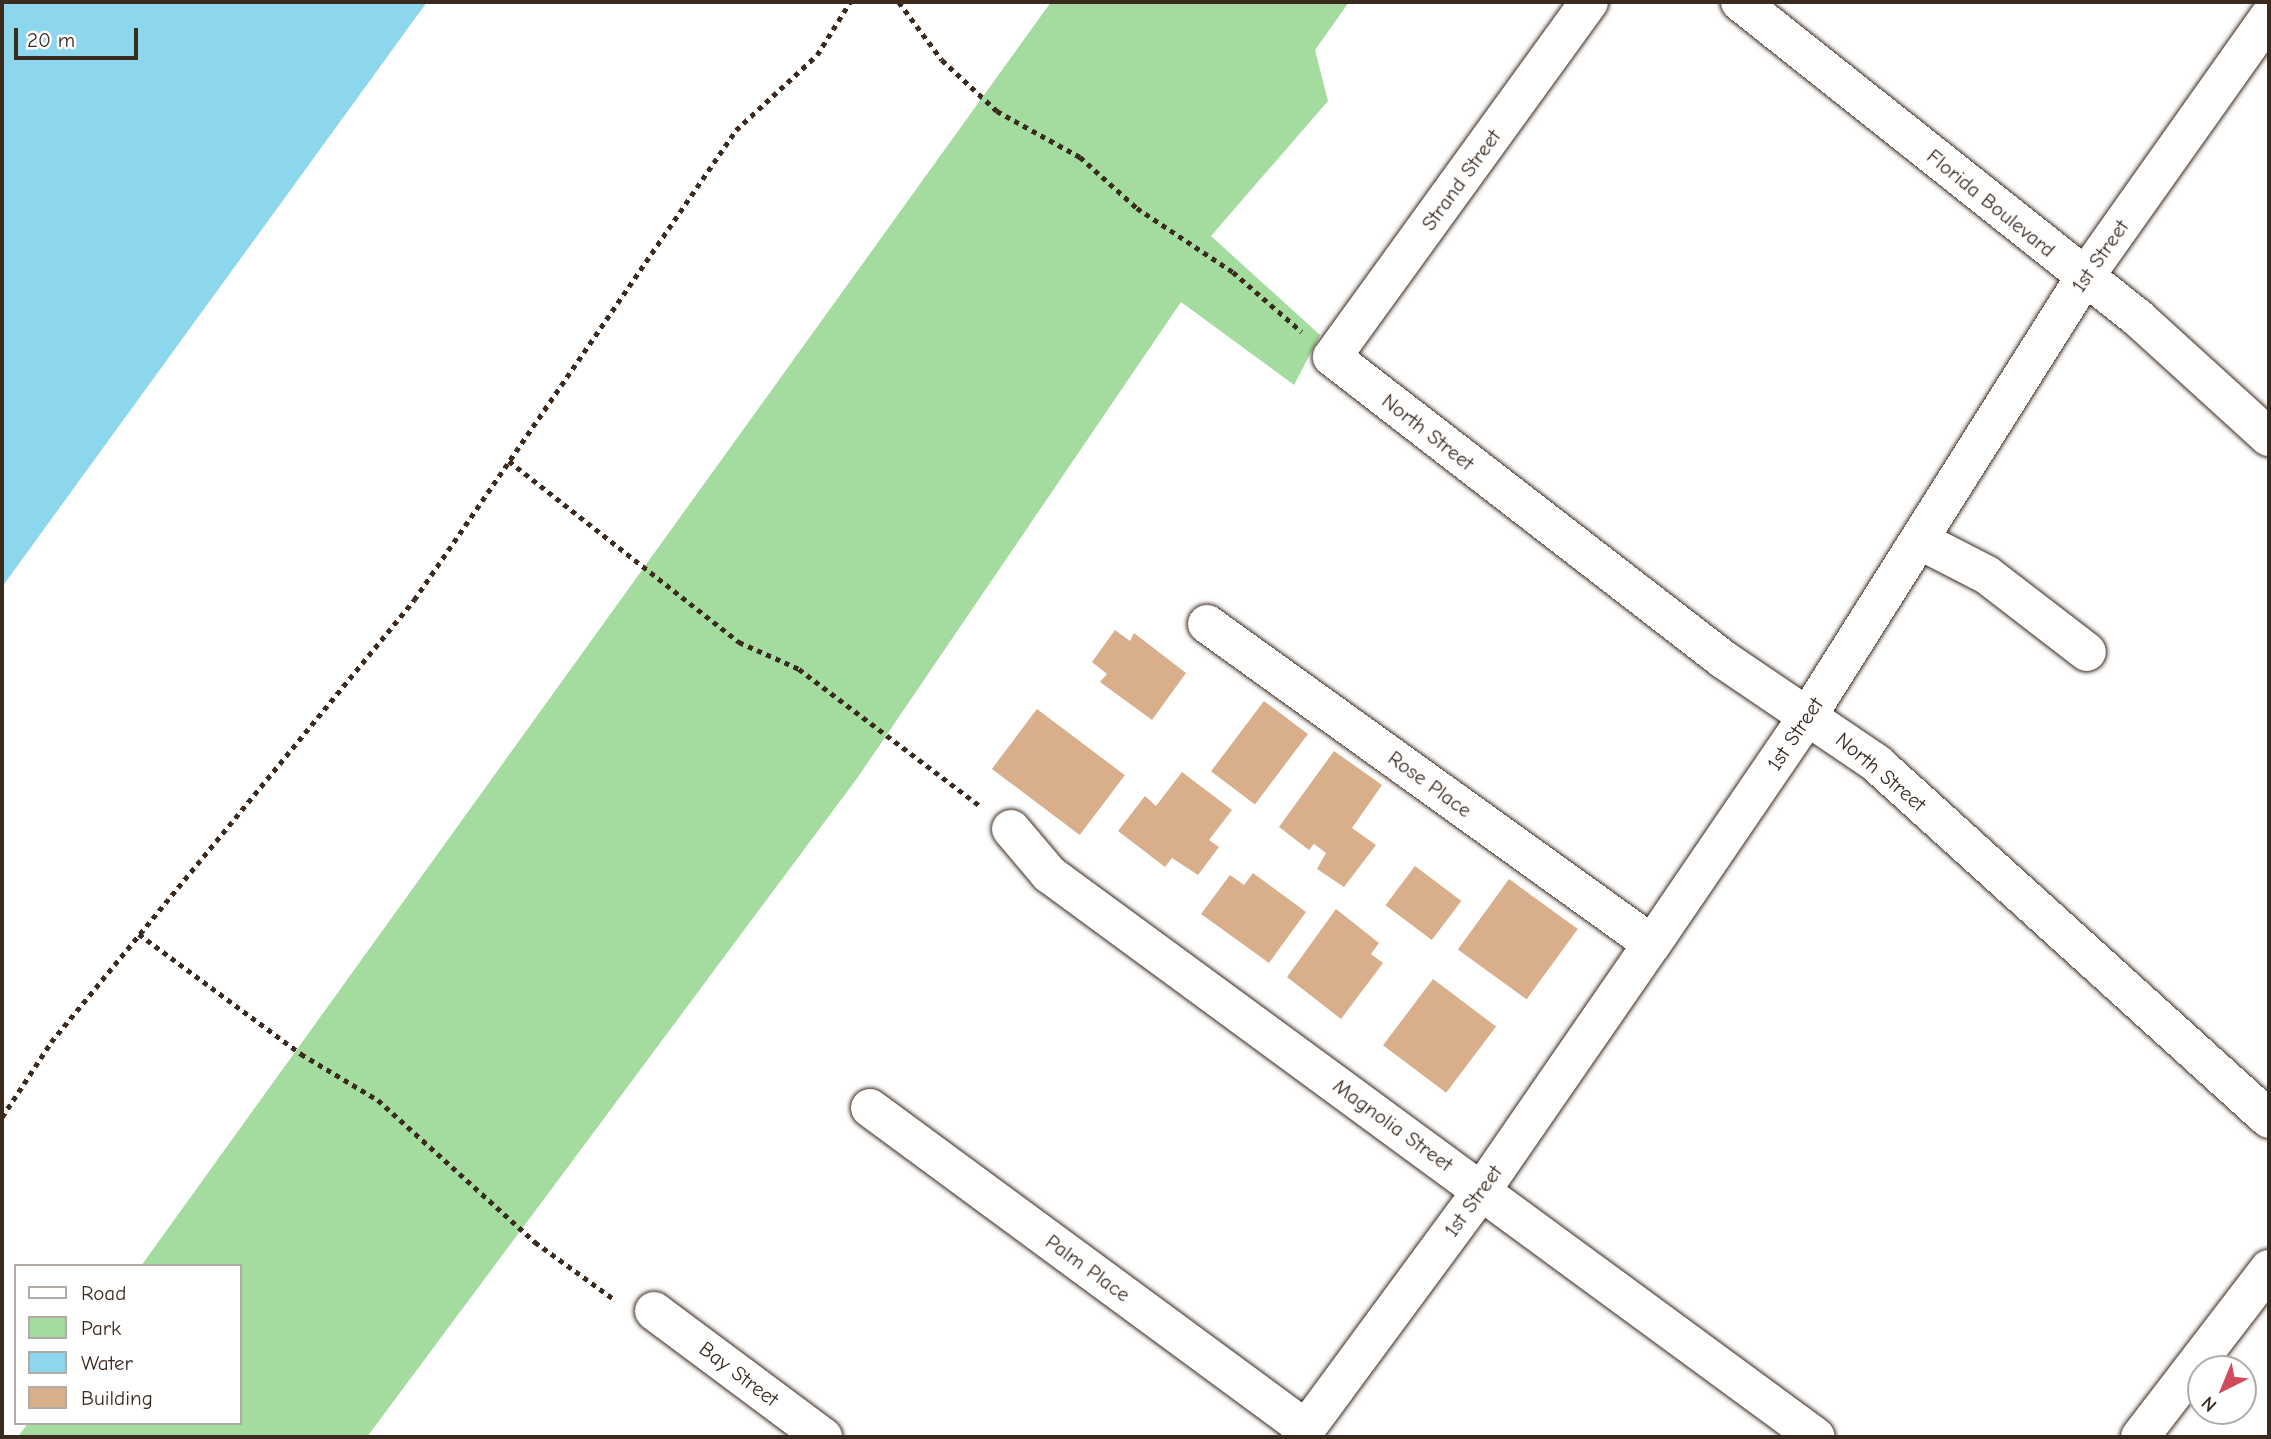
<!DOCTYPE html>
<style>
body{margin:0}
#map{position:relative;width:2271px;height:1439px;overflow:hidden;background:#fff;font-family:"Comic Neue",sans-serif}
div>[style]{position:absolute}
.green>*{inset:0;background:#a4db9e}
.water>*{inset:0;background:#8dd7ee}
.building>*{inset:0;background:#d9ae8a;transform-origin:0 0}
.path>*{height:4.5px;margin-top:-2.25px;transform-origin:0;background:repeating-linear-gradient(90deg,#3b2a1e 0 5px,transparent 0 10px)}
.roads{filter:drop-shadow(0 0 2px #3b2a1e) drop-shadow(0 0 2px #3b2a1e)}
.minor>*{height:38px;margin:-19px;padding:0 19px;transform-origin:19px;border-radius:19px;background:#fff}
span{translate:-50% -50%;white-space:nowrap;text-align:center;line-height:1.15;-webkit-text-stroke:5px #fff;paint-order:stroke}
.street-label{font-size:21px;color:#3b2a1e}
.frame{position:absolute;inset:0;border:4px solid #3b2a1e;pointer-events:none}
.legend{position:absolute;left:14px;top:1264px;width:228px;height:161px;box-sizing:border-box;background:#fff;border:2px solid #b1aaa5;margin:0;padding:9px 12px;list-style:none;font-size:21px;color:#3b2a1e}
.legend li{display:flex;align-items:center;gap:14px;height:35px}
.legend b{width:35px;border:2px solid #b1aaa5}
.north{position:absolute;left:2187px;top:1355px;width:70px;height:70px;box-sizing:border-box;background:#fff;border:2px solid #b1aaa5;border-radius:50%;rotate:223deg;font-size:19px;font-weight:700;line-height:28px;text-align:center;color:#3b2a1e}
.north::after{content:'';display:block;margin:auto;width:24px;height:32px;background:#d1495b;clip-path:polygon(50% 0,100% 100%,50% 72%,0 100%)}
.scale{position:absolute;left:14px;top:28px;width:124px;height:32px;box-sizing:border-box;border:4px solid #3b2a1e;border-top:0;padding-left:9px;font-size:21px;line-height:24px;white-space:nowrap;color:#3b2a1e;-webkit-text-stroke:5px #fff;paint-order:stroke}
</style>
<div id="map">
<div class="green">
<i style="clip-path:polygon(1051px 2px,1349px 2px,1315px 50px,1328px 101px,1211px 236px,1320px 335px,1294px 385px,1181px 302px,858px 777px,367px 1437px,18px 1437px,28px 1423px,240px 1423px,240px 1266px,141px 1266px)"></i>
</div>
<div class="water">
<i style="clip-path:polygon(2px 2px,427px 2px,2px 587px)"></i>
</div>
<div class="building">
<i style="clip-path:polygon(1115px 630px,1130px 641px,1134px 633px,1186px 673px,1152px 720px,1100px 682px,1107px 674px,1092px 662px)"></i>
<i style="left:1264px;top:701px;width:55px;height:88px;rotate:37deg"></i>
<i style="left:1037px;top:709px;width:110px;height:75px;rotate:37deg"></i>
<i style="clip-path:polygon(1334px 751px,1382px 785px,1352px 828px,1376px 845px,1344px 887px,1317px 869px,1326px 853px,1314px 844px,1309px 850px,1279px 827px)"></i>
<i style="clip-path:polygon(1182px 772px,1232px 810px,1209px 840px,1219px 847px,1198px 875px,1172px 858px,1165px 867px,1118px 831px,1145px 796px,1156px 806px)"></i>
<i style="left:1415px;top:866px;width:58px;height:49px;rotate:37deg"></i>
<i style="clip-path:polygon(1253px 873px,1306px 912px,1269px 963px,1201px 914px,1230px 875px,1244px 885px)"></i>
<i style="left:1509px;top:879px;width:85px;height:87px;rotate:36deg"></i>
<i style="clip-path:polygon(1336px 909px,1379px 943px,1371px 954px,1383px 963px,1341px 1019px,1287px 977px)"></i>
<i style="left:1433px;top:979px;width:79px;height:83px;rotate:37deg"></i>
</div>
<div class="path">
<i style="left:899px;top:2px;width:72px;rotate:53.4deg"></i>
<i style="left:942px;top:60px;width:75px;rotate:42.8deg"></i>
<i style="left:997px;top:111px;width:95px;rotate:29deg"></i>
<i style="left:1080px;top:157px;width:76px;rotate:41.8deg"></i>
<i style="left:1137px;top:208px;width:115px;rotate:33.7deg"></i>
<i style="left:1233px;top:272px;width:91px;rotate:41deg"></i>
<i style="left:509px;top:461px;width:293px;rotate:38.2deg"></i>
<i style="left:739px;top:642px;width:66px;rotate:24.2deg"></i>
<i style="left:799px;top:669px;width:227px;rotate:37.1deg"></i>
<i style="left:139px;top:934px;width:202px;rotate:36.5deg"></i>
<i style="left:301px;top:1054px;width:90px;rotate:30.9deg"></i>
<i style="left:378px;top:1100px;width:212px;rotate:42.1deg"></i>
<i style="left:535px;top:1242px;width:99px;rotate:35.9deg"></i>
<i style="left:2px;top:1117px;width:90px;rotate:-56.8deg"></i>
<i style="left:51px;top:1042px;width:572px;rotate:-50.6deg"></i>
<i style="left:414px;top:600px;width:570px;rotate:-55.58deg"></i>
<i style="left:736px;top:130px;width:110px;rotate:-42.8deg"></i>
<i style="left:817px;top:55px;width:62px;rotate:-58.1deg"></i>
</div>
<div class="roads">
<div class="minor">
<i style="left:1589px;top:2px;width:438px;rotate:125.9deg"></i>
<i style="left:1332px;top:357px;width:495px;rotate:37.7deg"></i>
<i style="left:1724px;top:660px;width:184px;rotate:34.1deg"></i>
<i style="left:1876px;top:763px;width:530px;rotate:42.17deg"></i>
<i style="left:1740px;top:2px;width:508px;rotate:38.45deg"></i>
<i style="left:2138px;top:318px;width:177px;rotate:42.3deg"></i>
<i style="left:1919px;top:540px;width:76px;rotate:27.2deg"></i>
<i style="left:1987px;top:575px;width:126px;rotate:37.6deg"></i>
<i style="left:1207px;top:624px;width:548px;rotate:35.72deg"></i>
<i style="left:1011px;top:829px;width:59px;rotate:49.8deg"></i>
<i style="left:1049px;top:874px;width:951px;rotate:36.28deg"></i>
<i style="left:870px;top:1108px;width:541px;rotate:36.36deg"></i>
<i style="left:654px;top:1311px;width:211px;rotate:36.7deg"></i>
<i style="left:1300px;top:1437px;width:307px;rotate:-53.6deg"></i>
<i style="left:1482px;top:1190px;width:299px;rotate:-55.4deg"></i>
<i style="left:1652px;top:944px;width:278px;rotate:-55.7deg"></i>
<i style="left:1809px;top:714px;width:515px;rotate:-57.76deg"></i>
<i style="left:2084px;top:278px;width:320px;rotate:-54.7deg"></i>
<i style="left:2140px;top:1437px;width:212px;rotate:-52.5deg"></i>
</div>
</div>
<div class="street-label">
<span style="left:1461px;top:180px;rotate:-54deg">Strand Street</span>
<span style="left:1991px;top:203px;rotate:39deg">Florida Boulevard</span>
<span style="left:2100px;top:256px;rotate:-55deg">1st Street</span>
<span style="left:1428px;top:432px;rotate:38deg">North Street</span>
<span style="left:1795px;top:734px;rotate:-56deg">1st Street</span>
<span style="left:1881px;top:772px;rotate:40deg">North Street</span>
<span style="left:1430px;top:784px;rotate:36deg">Rose Place</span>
<span style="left:1393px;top:1125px;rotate:36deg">Magnolia Street</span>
<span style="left:1473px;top:1201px;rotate:-54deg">1st Street</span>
<span style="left:1088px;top:1268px;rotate:36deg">Palm Place</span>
<span style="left:739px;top:1374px;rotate:37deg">Bay Street</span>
</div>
<div class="frame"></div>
<ul class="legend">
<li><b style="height:9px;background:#fff"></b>Road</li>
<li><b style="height:19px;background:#a4db9e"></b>Park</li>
<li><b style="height:19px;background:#8dd7ee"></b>Water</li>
<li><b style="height:19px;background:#d9ae8a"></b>Building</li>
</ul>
<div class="north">N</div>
<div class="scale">20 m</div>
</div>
